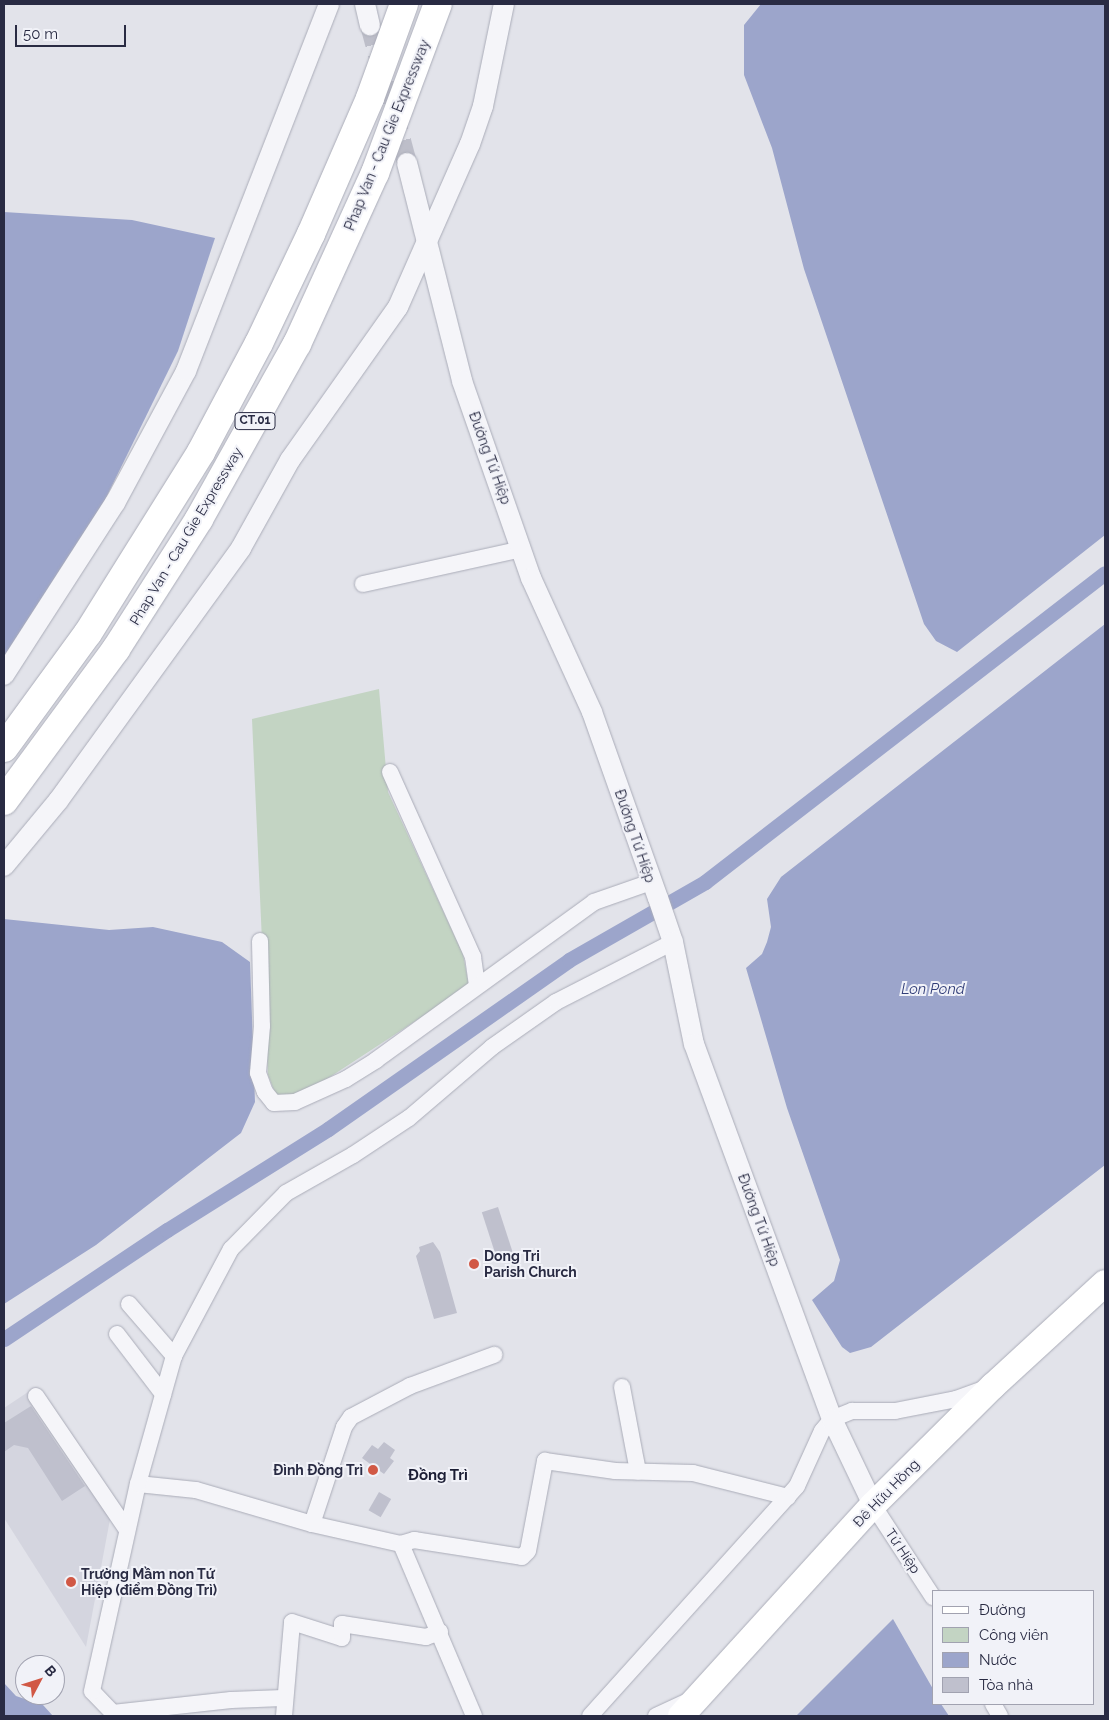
<!DOCTYPE html>
<meta charset="utf-8">
<style>
body{margin:0}
#map{position:relative;width:1109px;height:1720px;overflow:hidden;background:#e2e3ea;font-family:Raleway,sans-serif}
div>[style]{position:absolute}
.built>*{inset:0;background:#d4d5df}
.green>*{inset:0;background:#c3d4c3}
.water>*{inset:0;background:#9ca5cb}
.canal>*{height:15px;margin:-7.5px;padding:0 7.5px;transform-origin:7.5px;border-radius:7.5px;background:#9ca5cb}
.building>*{inset:0;background:#bfc0cd;transform-origin:0 0}
.tertiary-tunnel>*{height:20px;margin-top:-10px;transform-origin:0;background:repeating-linear-gradient(90deg,#bdbec9 0 20px,transparent 0 30px)}
.roads{filter:drop-shadow(0 0 1px #aaacb8) drop-shadow(0 0 1px #aaacb8)}
.minor>*{height:16px;margin:-8px;padding:0 8px;transform-origin:8px;border-radius:8px;background:#f5f5f9}
.tertiary>*{height:20px;margin:-10px;padding:0 10px;transform-origin:10px;border-radius:10px;background:#f5f5f9}
.primary>*{height:26px;margin:-13px;padding:0 13px;transform-origin:13px;border-radius:13px;background:#fff}
.motorway>*{height:28px;margin:-14px;padding:0 14px;transform-origin:14px;border-radius:14px;background:#fff}
.dots>*{width:14px;height:14px;translate:-50% -50%;box-sizing:border-box;border:2px solid #f1f2f8;border-radius:50%}
span{translate:-50% -50%;white-space:nowrap;text-align:center;line-height:1.15;-webkit-text-stroke:4px #f1f2f8;paint-order:stroke}
.shield-label span{padding:1px 4px;background:#f1f2f8;border:1px solid;border-radius:4px;-webkit-text-stroke-width:0}
.shield-label{font-size:12px;color:#292b43;font-weight:700}
.street-label{font-size:14px;color:#292b43}
.poi-label{font-size:14px;color:#292b43;font-weight:700}
.left{translate:0 -50%;text-align:left}
.right{translate:-100% -50%;text-align:right}
.water-label{font-size:15px;color:#323e78;font-style:italic}
.neighbourhood-label{font-size:15px;color:#1b1d34;font-weight:700}
.frame{position:absolute;inset:0;border:5px solid #292b43;pointer-events:none}
.legend{position:absolute;left:932px;top:1590px;width:162px;height:115px;box-sizing:border-box;background:#f1f2f8;border:1px solid #a1a2b0;margin:0;padding:6px 9px;list-style:none;font-size:15px;color:#292b43}
.legend li{display:flex;align-items:center;gap:10px;height:25px}
.legend b{width:25px;border:1px solid #a1a2b0}
.north{position:absolute;left:15px;top:1655px;width:50px;height:50px;box-sizing:border-box;background:#f1f2f8;border:1px solid #a1a2b0;border-radius:50%;rotate:50deg;font-size:14px;font-weight:700;line-height:20px;text-align:center;color:#292b43}
.north::after{content:'';display:block;margin:auto;width:18px;height:22px;background:#d15845;clip-path:polygon(50% 0,100% 100%,50% 72%,0 100%)}
.scale{position:absolute;left:15px;top:25px;width:111px;height:22px;box-sizing:border-box;border:2px solid #292b43;border-top:0;padding-left:6px;font-size:15px;line-height:18px;white-space:nowrap;color:#292b43;-webkit-text-stroke:4px #f1f2f8;paint-order:stroke}
</style>
<div id="map">
<div class="built">
<i style="clip-path:polygon(31px 1390px,111px 1514px,86px 1647px,4px 1518px,4px 1408px)"></i>
</div>
<div class="green">
<i style="clip-path:polygon(379px 689px,388px 792px,463px 954px,469px 986px,304px 1094px,277px 1098px,268px 1075px,252px 719px)"></i>
</div>
<div class="water">
<i style="clip-path:polygon(761px 4px,1105px 4px,1105px 535px,957px 652px,936px 641px,924px 624px,804px 269px,772px 148px,744px 75px,744px 25px)"></i>
<i style="clip-path:polygon(4px 212px,132px 220px,215px 238px,178px 351px,104px 502px,4px 659px)"></i>
<i style="clip-path:polygon(1105px 624px,1105px 1165px,871px 1347px,850px 1353px,842px 1347px,812px 1300px,834px 1281px,840px 1260px,787px 1108px,746px 968px,762px 954px,767px 942px,771px 927px,767px 899px,781px 877px)"></i>
<i style="clip-path:polygon(4px 919px,109px 930px,153px 927px,222px 942px,250px 962px,255px 1102px,241px 1133px,96px 1245px,4px 1304px)"></i>
<i style="clip-path:polygon(893px 1619px,933px 1689px,933px 1704px,941px 1704px,949px 1716px,796px 1716px)"></i>
<i style="clip-path:polygon(4px 1683px,16px 1696px,43px 1705px,53px 1716px,4px 1716px)"></i>
</div>
<div class="canal">
<i style="left:4px;top:1339px;width:196px;rotate:-33.8deg"></i>
<i style="left:167px;top:1230px;width:190px;rotate:-32.1deg"></i>
<i style="left:328px;top:1129px;width:294px;rotate:-35deg"></i>
<i style="left:569px;top:960px;width:157px;rotate:-29.8deg"></i>
<i style="left:705px;top:882px;width:505px;rotate:-37.69deg"></i>
</div>
<div class="building">
<i style="left:498px;top:1207px;width:48px;height:17px;rotate:72deg"></i>
<i style="clip-path:polygon(433px 1242px,440px 1252px,457px 1313px,434px 1319px,416px 1256px,420px 1251px,419px 1247px)"></i>
<i style="clip-path:polygon(31px 1406px,85px 1486px,62px 1501px,28px 1448px,14px 1445px,4px 1452px,4px 1423px)"></i>
<i style="clip-path:polygon(384px 1442px,395px 1450px,390px 1458px,394px 1461px,384px 1474px,362px 1458px,372px 1445px,378px 1449px)"></i>
<i style="left:379px;top:1492px;width:14px;height:21px;rotate:30deg"></i>
</div>
<div class="tertiary-tunnel">
<i style="left:370px;top:25px;width:143px;rotate:75deg"></i>
</div>
<div class="roads">
<div class="minor">
<i style="left:363px;top:584px;width:163px;rotate:-12.4deg"></i>
<i style="left:390px;top:772px;width:203px;rotate:65.8deg"></i>
<i style="left:473px;top:957px;width:28px;rotate:82deg"></i>
<i style="left:260px;top:941px;width:85px;rotate:88.7deg"></i>
<i style="left:262px;top:1026px;width:47px;rotate:94.9deg"></i>
<i style="left:258px;top:1073px;width:20px;rotate:70deg"></i>
<i style="left:265px;top:1092px;width:14px;rotate:51deg"></i>
<i style="left:274px;top:1103px;width:21px;rotate:-3deg"></i>
<i style="left:295px;top:1102px;width:56px;rotate:-24.3deg"></i>
<i style="left:346px;top:1079px;width:36px;rotate:-32deg"></i>
<i style="left:376px;top:1060px;width:269px;rotate:-35.9deg"></i>
<i style="left:594px;top:902px;width:60px;rotate:-19.3deg"></i>
<i style="left:129px;top:1304px;width:69px;rotate:49.1deg"></i>
<i style="left:117px;top:1334px;width:76px;rotate:52.5deg"></i>
<i style="left:622px;top:1387px;width:86px;rotate:79.3deg"></i>
<i style="left:36px;top:1396px;width:162px;rotate:55.8deg"></i>
<i style="left:138px;top:1484px;width:58px;rotate:5.9deg"></i>
<i style="left:196px;top:1490px;width:121px;rotate:16.3deg"></i>
<i style="left:312px;top:1524px;width:91px;rotate:12.7deg"></i>
<i style="left:401px;top:1544px;width:14px;rotate:-17deg"></i>
<i style="left:414px;top:1540px;width:109px;rotate:8.9deg"></i>
<i style="left:522px;top:1557px;width:8px;rotate:-45deg"></i>
<i style="left:528px;top:1551px;width:92px;rotate:-79.3deg"></i>
<i style="left:545px;top:1461px;width:71px;rotate:8.1deg"></i>
<i style="left:615px;top:1471px;width:78px;rotate:1.5deg"></i>
<i style="left:693px;top:1473px;width:98px;rotate:14.2deg"></i>
<i style="left:873px;top:1505px;width:110px;rotate:56.9deg"></i>
<i style="left:312px;top:1524px;width:102px;rotate:-71.7deg"></i>
<i style="left:344px;top:1427px;width:12px;rotate:-55deg"></i>
<i style="left:351px;top:1417px;width:67px;rotate:-27.7deg"></i>
<i style="left:410px;top:1386px;width:90px;rotate:-20.3deg"></i>
<i style="left:401px;top:1544px;width:187px;rotate:67deg"></i>
<i style="left:283px;top:1698px;width:52px;rotate:177.8deg"></i>
<i style="left:231px;top:1700px;width:119px;rotate:173.7deg"></i>
<i style="left:113px;top:1713px;width:30px;rotate:-134deg"></i>
<i style="left:92px;top:1691px;width:212px;rotate:-77.5deg"></i>
<i style="left:138px;top:1484px;width:133px;rotate:-74.3deg"></i>
<i style="left:174px;top:1356px;width:121px;rotate:-62deg"></i>
<i style="left:231px;top:1249px;width:78px;rotate:-45.5deg"></i>
<i style="left:286px;top:1193px;width:77px;rotate:-29.6deg"></i>
<i style="left:353px;top:1155px;width:67px;rotate:-33.5deg"></i>
<i style="left:409px;top:1118px;width:109px;rotate:-40.5deg"></i>
<i style="left:492px;top:1047px;width:78px;rotate:-35.1deg"></i>
<i style="left:556px;top:1002px;width:131px;rotate:-27.1deg"></i>
<i style="left:993px;top:1704px;width:14px;rotate:60deg"></i>
<i style="left:284px;top:1716px;width:94px;rotate:-85.1deg"></i>
<i style="left:292px;top:1622px;width:52px;rotate:17.7deg"></i>
<i style="left:342px;top:1638px;width:14px;rotate:-90deg"></i>
<i style="left:342px;top:1624px;width:85px;rotate:8.8deg"></i>
<i style="left:426px;top:1637px;width:15px;rotate:-20deg"></i>
<i style="left:590px;top:1716px;width:309px;rotate:-48deg"></i>
<i style="left:797px;top:1486px;width:60px;rotate:-65.6deg"></i>
<i style="left:822px;top:1431px;width:16px;rotate:-50deg"></i>
<i style="left:832px;top:1419px;width:22px;rotate:-22deg"></i>
<i style="left:852px;top:1411px;width:43px"></i>
<i style="left:895px;top:1411px;width:62px;rotate:-11.1deg"></i>
<i style="left:956px;top:1399px;width:30px;rotate:-20deg"></i>
<i style="left:656px;top:1716px;width:38px;rotate:-25deg"></i>
</div>
<div class="tertiary">
<i style="left:365px;top:4px;width:22px;rotate:77deg"></i>
<i style="left:407px;top:163px;width:225px;rotate:75.8deg"></i>
<i style="left:462px;top:381px;width:209px;rotate:70.7deg"></i>
<i style="left:531px;top:578px;width:147px;rotate:65.5deg"></i>
<i style="left:592px;top:712px;width:197px;rotate:70.5deg"></i>
<i style="left:658px;top:898px;width:46px;rotate:71.2deg"></i>
<i style="left:673px;top:942px;width:104px;rotate:78.4deg"></i>
<i style="left:694px;top:1044px;width:400px;rotate:69.8deg"></i>
<i style="left:832px;top:1419px;width:95px;rotate:64.5deg"></i>
<i style="left:4px;top:675px;width:205px;rotate:-57.2deg"></i>
<i style="left:115px;top:503px;width:150px;rotate:-61.7deg"></i>
<i style="left:186px;top:371px;width:394px;rotate:-68.7deg"></i>
<i style="left:4px;top:866px;width:85px;rotate:-50.3deg"></i>
<i style="left:58px;top:801px;width:312px;rotate:-54.1deg"></i>
<i style="left:241px;top:548px;width:101px;rotate:-60.9deg"></i>
<i style="left:290px;top:460px;width:187px;rotate:-54.8deg"></i>
<i style="left:398px;top:307px;width:178px;rotate:-66.2deg"></i>
<i style="left:470px;top:144px;width:40px;rotate:-71.1deg"></i>
<i style="left:483px;top:106px;width:104px;rotate:-78.4deg"></i>
</div>
<div class="primary">
<i style="left:681px;top:1716px;width:285px;rotate:-47.7deg"></i>
<i style="left:873px;top:1505px;width:169px;rotate:-44.8deg"></i>
<i style="left:993px;top:1386px;width:152px;rotate:-42.6deg"></i>
</div>
<div class="motorway">
<i style="left:4px;top:748px;width:142px;rotate:-53.9deg"></i>
<i style="left:88px;top:633px;width:213px;rotate:-58deg"></i>
<i style="left:201px;top:452px;width:123px;rotate:-62deg"></i>
<i style="left:259px;top:343px;width:121px;rotate:-64.5deg"></i>
<i style="left:311px;top:234px;width:148px;rotate:-66.5deg"></i>
<i style="left:370px;top:98px;width:100px;rotate:-70.1deg"></i>
<i style="left:4px;top:801px;width:189px;rotate:-53.6deg"></i>
<i style="left:116px;top:649px;width:154px;rotate:-57.4deg"></i>
<i style="left:199px;top:519px;width:201px;rotate:-60.8deg"></i>
<i style="left:297px;top:344px;width:188px;rotate:-65.5deg"></i>
<i style="left:375px;top:173px;width:180px;rotate:-69.6deg"></i>
</div>
</div>
<div class="dots">
<i style="left:474px;top:1264px;background:#d15845"></i>
<i style="left:373px;top:1470px;background:#d15845"></i>
<i style="left:71px;top:1582px;background:#d15845"></i>
</div>
<div class="shield-label">
<span style="left:255px;top:421px">CT.01</span>
</div>
<div class="street-label">
<span style="left:387px;top:135px;rotate:-68deg">Phap Van - Cau Gie Expressway</span>
<span style="left:490px;top:458px;rotate:70deg">Đường Tứ Hiệp</span>
<span style="left:186px;top:536px;rotate:-59deg">Phap Van - Cau Gie Expressway</span>
<span style="left:635px;top:836px;rotate:71deg">Đường Tứ Hiệp</span>
<span style="left:759px;top:1220px;rotate:70deg">Đường Tứ Hiệp</span>
<span style="left:886px;top:1493px;rotate:-46deg">Đê Hữu Hồng</span>
<span style="left:903px;top:1551px;rotate:56deg">Tứ Hiệp</span>
</div>
<div class="poi-label">
<span class="left" style="left:484px;top:1264px">Dong Tri<br>Parish Church</span>
<span class="right" style="left:363px;top:1470px">Đình Đồng Trì</span>
<span class="left" style="left:81px;top:1582px">Trường Mầm non Tứ<br>Hiệp (điểm Đồng Trì)</span>
</div>
<div class="water-label">
<span style="left:933px;top:990px">Lon Pond</span>
</div>
<div class="neighbourhood-label">
<span style="left:438px;top:1476px">Đồng Trì</span>
</div>
<div class="frame"></div>
<ul class="legend">
<li><b style="height:6px;background:#fff"></b>Đường</li>
<li><b style="height:14px;background:#c3d4c3"></b>Công viên</li>
<li><b style="height:14px;background:#9ca5cb"></b>Nước</li>
<li><b style="height:14px;background:#bfc0cd"></b>Tòa nhà</li>
</ul>
<div class="north">B</div>
<div class="scale">50 m</div>
</div>
